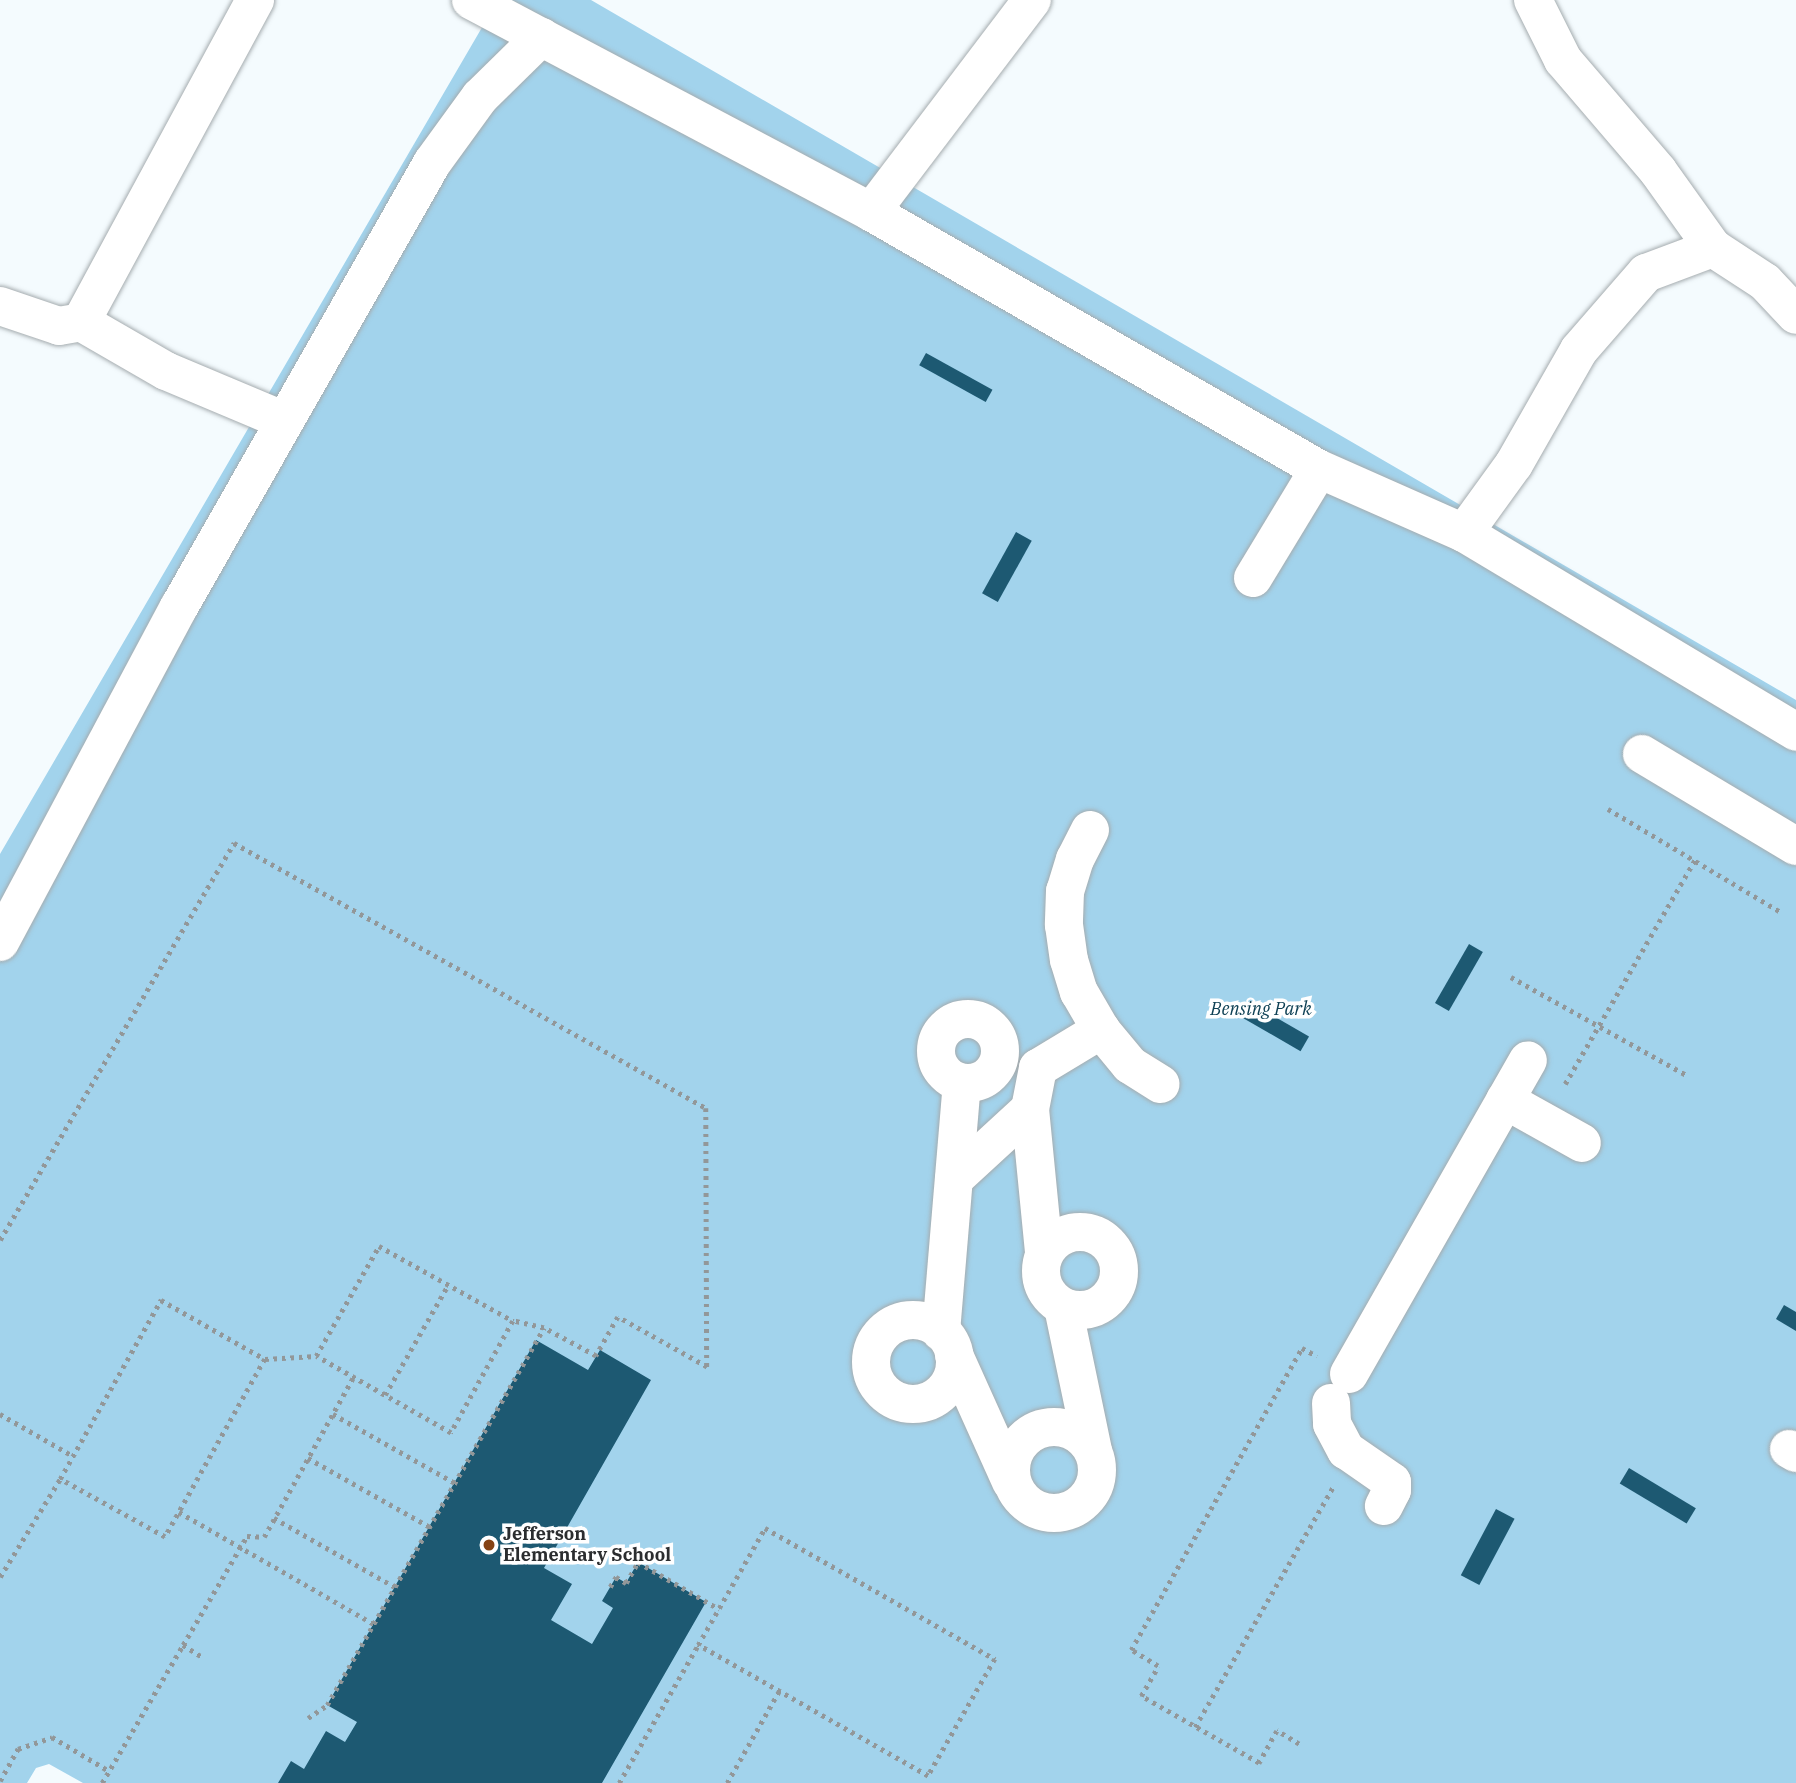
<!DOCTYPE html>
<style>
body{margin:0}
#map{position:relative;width:1796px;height:1783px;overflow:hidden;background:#f4fbfe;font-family:"IBM Plex Serif",serif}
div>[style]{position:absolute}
.green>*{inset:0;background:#a2d3ec}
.building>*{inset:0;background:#1d5972;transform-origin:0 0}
.path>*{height:4.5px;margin-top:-2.25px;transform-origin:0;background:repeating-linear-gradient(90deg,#929799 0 3.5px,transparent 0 8.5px)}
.roads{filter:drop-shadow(0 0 2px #a5acaf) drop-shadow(0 0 2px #a5acaf)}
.minor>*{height:38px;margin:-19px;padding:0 19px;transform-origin:19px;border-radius:19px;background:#fff}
.minor>.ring{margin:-19px;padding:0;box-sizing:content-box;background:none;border:38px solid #fff;border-radius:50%}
.dots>*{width:19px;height:19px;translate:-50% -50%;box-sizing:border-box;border:4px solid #fff;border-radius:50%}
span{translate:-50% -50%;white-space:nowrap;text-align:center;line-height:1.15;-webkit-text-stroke:7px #fff;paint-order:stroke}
.park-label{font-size:18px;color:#0f4155;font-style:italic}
.poi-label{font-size:18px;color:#2b2d2f;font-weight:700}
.left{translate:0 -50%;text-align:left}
</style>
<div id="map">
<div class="green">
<i style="clip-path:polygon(498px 0,591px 0,1796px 700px,1796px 1783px,83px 1783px,49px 1764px,36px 1768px,27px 1783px,0 1783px,0 854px)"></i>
</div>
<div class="building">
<i style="left:926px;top:353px;width:76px;height:14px;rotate:29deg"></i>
<i style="left:1016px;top:532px;width:18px;height:70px;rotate:29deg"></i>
<i style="left:1469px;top:944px;width:16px;height:68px;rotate:30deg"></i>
<i style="left:1251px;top:1003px;width:67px;height:17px;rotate:30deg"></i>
<i style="clip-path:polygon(1784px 1305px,1796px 1312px,1796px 1331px,1776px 1319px)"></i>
<i style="clip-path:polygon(536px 1340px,588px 1370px,600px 1350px,651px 1380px,544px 1568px,572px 1584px,551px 1620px,592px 1644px,613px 1608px,602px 1601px,616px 1577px,626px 1583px,638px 1562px,706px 1602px,602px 1783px,278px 1783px,291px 1761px,304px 1769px,326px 1731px,345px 1742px,357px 1722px,327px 1705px)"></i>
<i style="left:1629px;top:1468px;width:78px;height:18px;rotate:31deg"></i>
<i style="left:1496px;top:1509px;width:21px;height:75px;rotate:28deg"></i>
</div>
<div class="path">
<i style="left:1608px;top:809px;width:201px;rotate:30.8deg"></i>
<i style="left:1511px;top:977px;width:201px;rotate:29.2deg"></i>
<i style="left:1565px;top:1084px;width:259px;rotate:-59.9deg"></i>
<i style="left:0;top:1240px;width:461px;rotate:-59.5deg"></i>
<i style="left:234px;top:843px;width:541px;rotate:29.31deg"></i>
<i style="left:706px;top:1108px;width:259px;rotate:89.8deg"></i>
<i style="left:707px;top:1367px;width:102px;rotate:-150.7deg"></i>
<i style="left:618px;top:1317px;width:45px;rotate:119.4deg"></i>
<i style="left:596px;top:1356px;width:59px;rotate:-151.7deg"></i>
<i style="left:544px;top:1328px;width:32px;rotate:-167deg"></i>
<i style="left:513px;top:1321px;width:128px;rotate:119deg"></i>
<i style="left:451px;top:1433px;width:155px;rotate:-150.3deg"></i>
<i style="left:316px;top:1356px;width:127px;rotate:-60.2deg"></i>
<i style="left:379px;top:1246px;width:154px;rotate:29.2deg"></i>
<i style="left:161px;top:1300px;width:120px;rotate:29.6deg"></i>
<i style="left:265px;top:1359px;width:204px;rotate:119.3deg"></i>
<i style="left:165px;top:1537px;width:120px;rotate:-151.1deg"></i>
<i style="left:60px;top:1479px;width:206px;rotate:-60.6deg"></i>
<i style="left:265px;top:1359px;width:51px;rotate:-3.4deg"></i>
<i style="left:385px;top:1395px;width:127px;rotate:-60.2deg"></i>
<i style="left:0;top:1414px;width:84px;rotate:29.9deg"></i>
<i style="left:333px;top:1414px;width:140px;rotate:29.5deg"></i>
<i style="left:308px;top:1458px;width:140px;rotate:29.5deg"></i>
<i style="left:179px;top:1512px;width:225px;rotate:29.9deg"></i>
<i style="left:274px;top:1518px;width:139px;rotate:29.7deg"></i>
<i style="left:765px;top:1528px;width:265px;rotate:29.7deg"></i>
<i style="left:995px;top:1659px;width:135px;rotate:119.8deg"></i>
<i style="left:928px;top:1776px;width:265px;rotate:-150.3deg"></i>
<i style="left:698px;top:1645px;width:135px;rotate:-60.2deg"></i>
<i style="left:0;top:1577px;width:115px;rotate:-58.5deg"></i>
<i style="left:610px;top:1587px;width:12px;rotate:-59deg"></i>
<i style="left:616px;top:1577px;width:12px;rotate:31deg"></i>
<i style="left:626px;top:1583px;width:24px;rotate:-60deg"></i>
<i style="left:638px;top:1562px;width:94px;rotate:30.1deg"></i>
<i style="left:183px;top:1645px;width:126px;rotate:-59.6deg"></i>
<i style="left:247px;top:1536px;width:17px;rotate:3deg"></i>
<i style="left:264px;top:1537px;width:182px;rotate:-60.8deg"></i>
<i style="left:308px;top:1718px;width:23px;rotate:-34deg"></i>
<i style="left:327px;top:1705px;width:435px;rotate:-60.1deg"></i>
<i style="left:1195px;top:1727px;width:279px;rotate:-60.1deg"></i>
<i style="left:1299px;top:1744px;width:26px;rotate:-149deg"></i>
<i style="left:1277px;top:1731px;width:37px;rotate:119deg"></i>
<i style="left:1259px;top:1763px;width:136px;rotate:-150.4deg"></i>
<i style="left:1141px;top:1696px;width:34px;rotate:-60deg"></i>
<i style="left:1158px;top:1666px;width:31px;rotate:-149deg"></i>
<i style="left:1131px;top:1650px;width:347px;rotate:-60.5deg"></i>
<i style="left:1302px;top:1348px;width:17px;rotate:28deg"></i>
<i style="left:0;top:1781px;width:37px;rotate:-61deg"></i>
<i style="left:18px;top:1749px;width:36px;rotate:-19deg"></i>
<i style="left:52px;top:1737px;width:66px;rotate:30.8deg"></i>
<i style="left:102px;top:1783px;width:160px;rotate:-59.6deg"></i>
<i style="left:183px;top:1645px;width:25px;rotate:32deg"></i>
<i style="left:619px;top:1783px;width:159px;rotate:-60.2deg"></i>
<i style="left:727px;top:1783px;width:106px;rotate:-60.5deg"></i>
</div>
<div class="roads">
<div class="minor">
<i style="left:471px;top:0;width:453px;rotate:27.9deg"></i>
<i style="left:871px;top:212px;width:516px;rotate:29.84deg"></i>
<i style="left:1319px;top:469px;width:158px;rotate:23.8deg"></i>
<i style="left:1464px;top:533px;width:387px;rotate:30.9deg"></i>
<i style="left:1533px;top:0;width:67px;rotate:63.4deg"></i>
<i style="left:1563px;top:60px;width:146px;rotate:49.4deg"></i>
<i style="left:1658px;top:171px;width:95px;rotate:54.5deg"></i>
<i style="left:1713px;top:248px;width:62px;rotate:33.2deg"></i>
<i style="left:1765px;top:282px;width:45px;rotate:46.8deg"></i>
<i style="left:871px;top:212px;width:266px;rotate:-52.8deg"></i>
<i style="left:0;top:306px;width:62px;rotate:18.7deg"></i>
<i style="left:59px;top:326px;width:22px;rotate:-10deg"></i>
<i style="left:81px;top:322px;width:366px;rotate:-61.6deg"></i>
<i style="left:81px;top:322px;width:98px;rotate:30deg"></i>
<i style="left:166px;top:371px;width:129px;rotate:22.8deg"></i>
<i style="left:1464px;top:533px;width:85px;rotate:-54.1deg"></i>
<i style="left:1514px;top:464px;width:131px;rotate:-60.3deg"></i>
<i style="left:1579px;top:350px;width:102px;rotate:-49deg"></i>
<i style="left:1646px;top:273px;width:72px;rotate:-20.5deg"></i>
<i style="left:1253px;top:578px;width:127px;rotate:-58.8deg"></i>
<i style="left:1642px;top:754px;width:179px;rotate:30.9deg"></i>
<i style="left:1090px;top:830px;width:33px;rotate:117deg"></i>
<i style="left:1075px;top:859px;width:34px;rotate:107deg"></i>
<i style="left:1065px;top:891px;width:34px;rotate:92deg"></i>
<i style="left:1064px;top:925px;width:35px;rotate:82deg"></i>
<i style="left:1069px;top:960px;width:34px;rotate:73deg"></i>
<i style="left:1079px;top:992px;width:44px;rotate:59.9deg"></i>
<i style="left:1101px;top:1030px;width:45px;rotate:50.4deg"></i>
<i style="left:1130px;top:1065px;width:36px;rotate:32deg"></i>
<i style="left:0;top:942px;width:380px;rotate:-61.9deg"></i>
<i style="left:179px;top:607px;width:511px;rotate:-60.32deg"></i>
<i style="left:432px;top:163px;width:82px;rotate:-54deg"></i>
<i style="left:480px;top:97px;width:86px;rotate:-44.5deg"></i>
<i class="ring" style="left:936px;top:1019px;width:26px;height:26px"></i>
<i style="left:1505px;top:1100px;width:88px;rotate:29.2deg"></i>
<i style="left:954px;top:1179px;width:103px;rotate:-42.6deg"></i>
<i class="ring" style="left:1041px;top:1232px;width:40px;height:40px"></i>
<i style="left:1044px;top:1252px;width:144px;rotate:-95.6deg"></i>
<i style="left:1030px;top:1109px;width:42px;rotate:-79deg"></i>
<i style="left:1038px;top:1068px;width:74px;rotate:-31.1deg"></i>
<i style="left:1063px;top:1307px;width:147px;rotate:78.2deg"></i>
<i class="ring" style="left:871px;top:1320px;width:46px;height:46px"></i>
<i style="left:941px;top:1332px;width:250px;rotate:-85.2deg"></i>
<i style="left:954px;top:1355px;width:139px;rotate:65.8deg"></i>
<i style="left:1349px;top:1374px;width:361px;rotate:-60.3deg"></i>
<i style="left:1331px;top:1403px;width:21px;rotate:87deg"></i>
<i style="left:1332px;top:1424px;width:30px;rotate:62deg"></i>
<i style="left:1346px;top:1450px;width:56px;rotate:34.8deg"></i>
<i style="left:1392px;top:1482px;width:8px;rotate:90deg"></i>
<i style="left:1392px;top:1490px;width:18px;rotate:117deg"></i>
<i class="ring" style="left:1011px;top:1427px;width:48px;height:48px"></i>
<i style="left:1789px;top:1449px;width:8px;rotate:30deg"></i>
</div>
</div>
<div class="dots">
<i style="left:489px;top:1545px;background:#854214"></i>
</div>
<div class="park-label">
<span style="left:1261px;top:1009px">Bensing Park</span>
</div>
<div class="poi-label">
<span class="left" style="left:503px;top:1545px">Jefferson<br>Elementary School</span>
</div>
</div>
